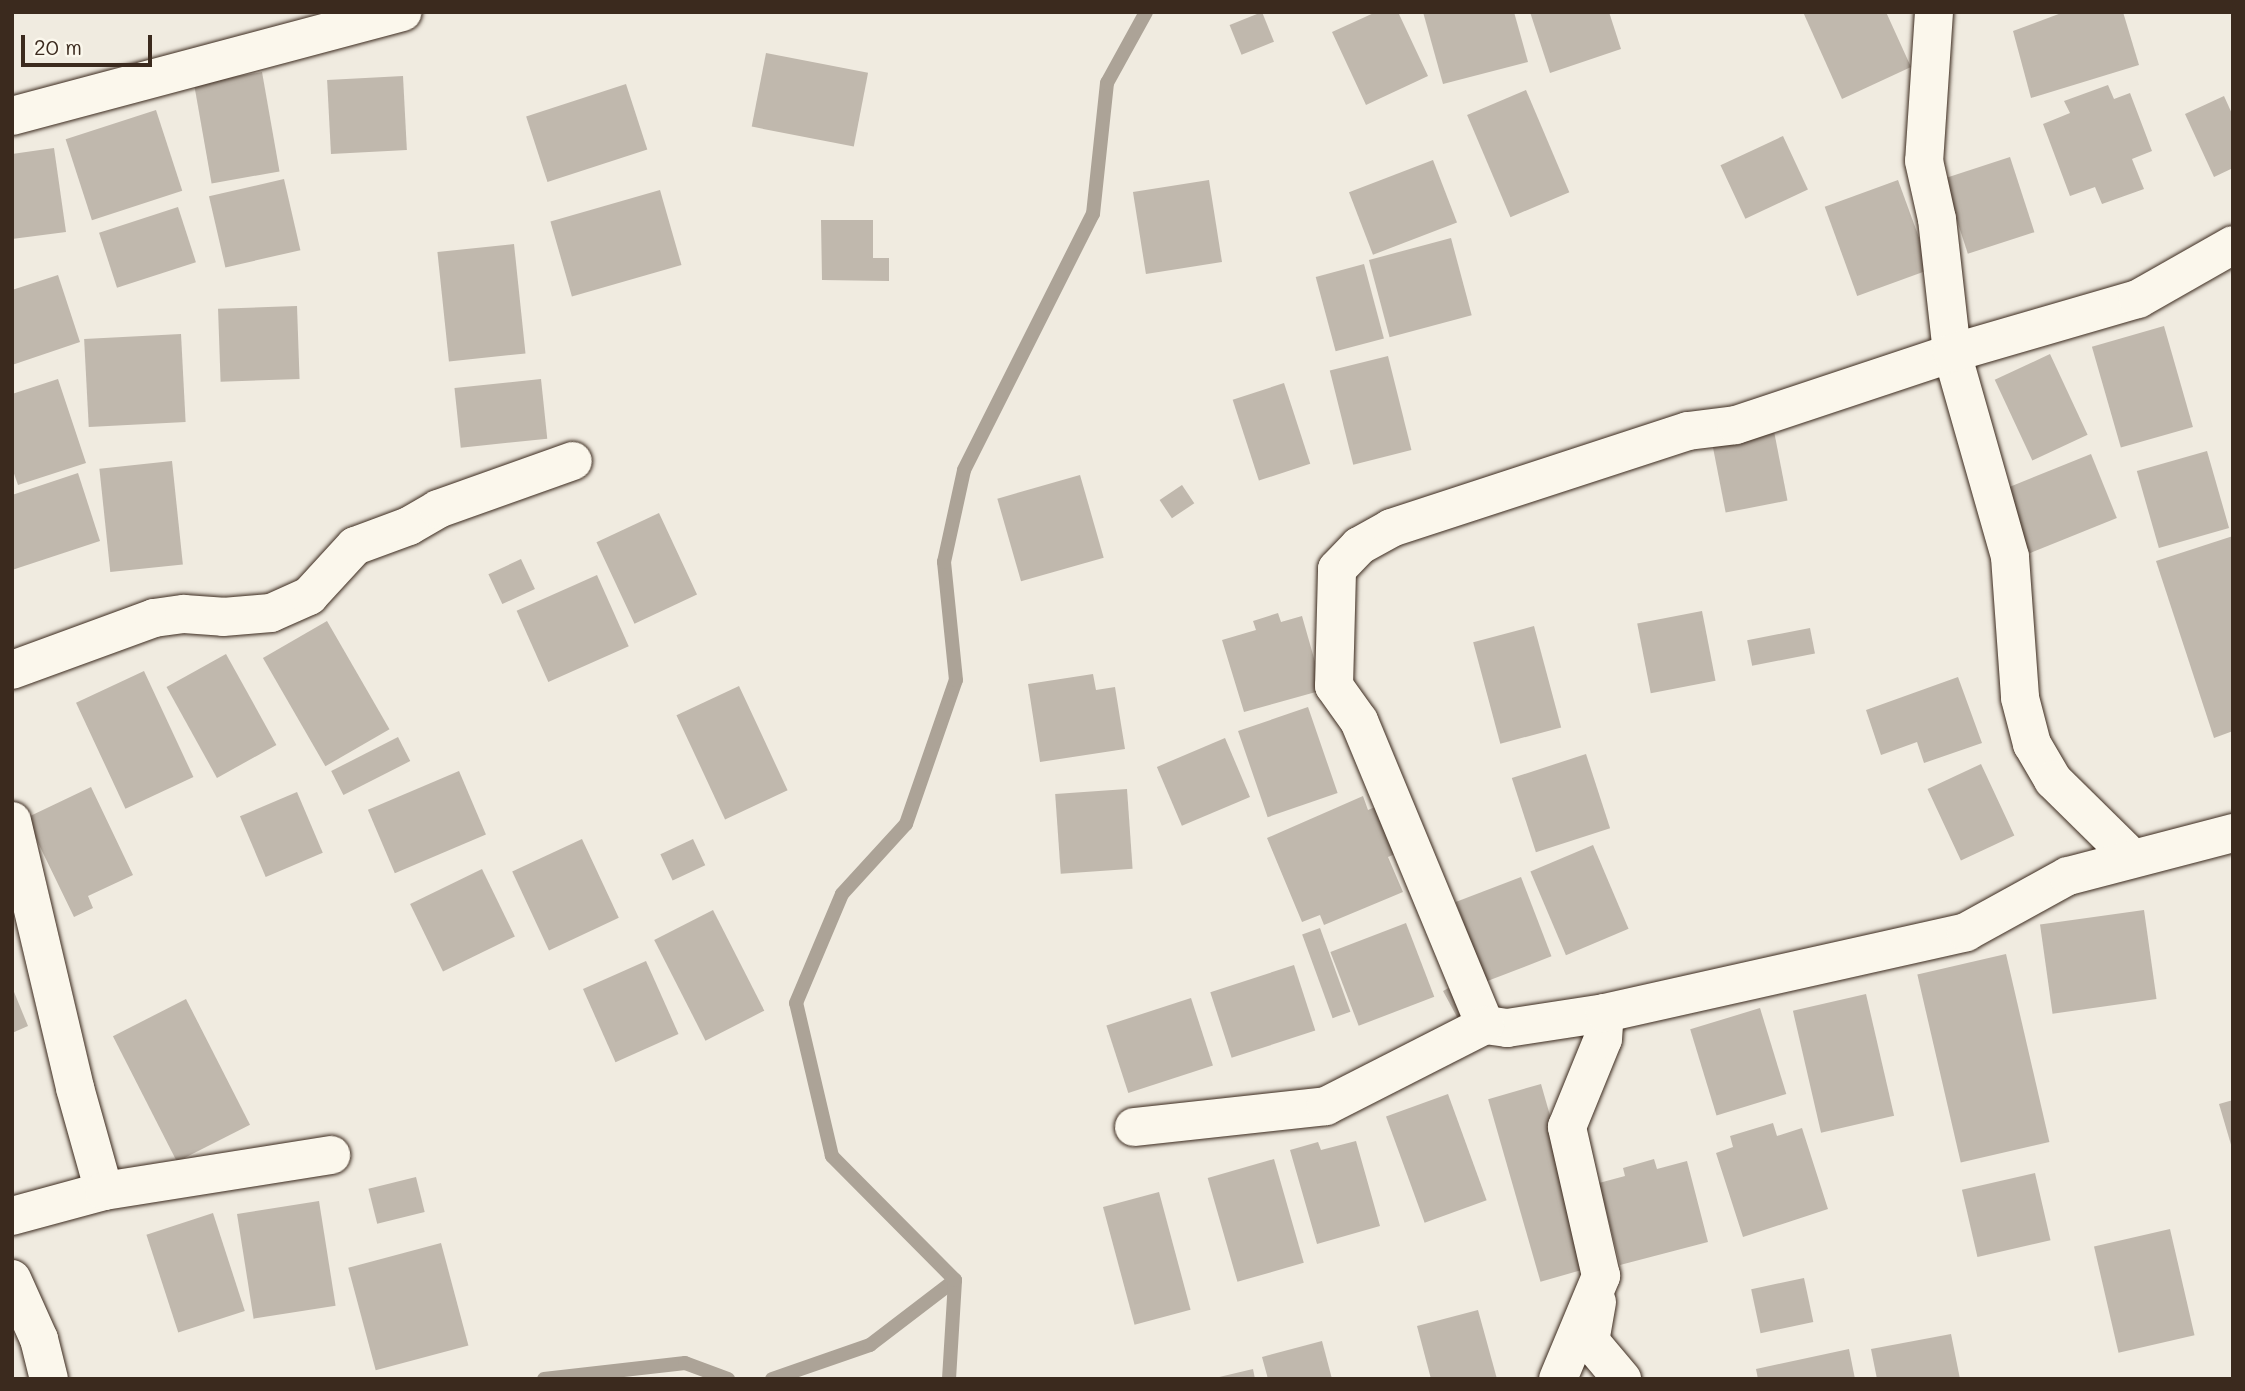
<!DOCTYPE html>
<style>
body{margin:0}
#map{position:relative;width:2245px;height:1391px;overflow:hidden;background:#f0ebe0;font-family:Mali,sans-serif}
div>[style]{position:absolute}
.stream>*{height:14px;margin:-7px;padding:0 7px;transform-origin:7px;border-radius:7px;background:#aca397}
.building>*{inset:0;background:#c0b8ad;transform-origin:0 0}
.roads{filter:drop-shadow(0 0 2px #3b2a1e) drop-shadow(0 0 2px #3b2a1e)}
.street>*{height:38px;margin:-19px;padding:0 19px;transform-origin:19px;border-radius:19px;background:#fbf7ec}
span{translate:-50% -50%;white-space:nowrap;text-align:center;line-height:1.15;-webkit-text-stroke:5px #fbf7ec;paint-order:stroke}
.frame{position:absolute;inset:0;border:14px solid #3b2a1e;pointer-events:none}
.scale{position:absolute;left:21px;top:35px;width:131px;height:32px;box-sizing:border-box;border:4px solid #3b2a1e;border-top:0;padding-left:9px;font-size:21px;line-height:24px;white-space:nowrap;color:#3b2a1e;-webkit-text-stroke:5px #fbf7ec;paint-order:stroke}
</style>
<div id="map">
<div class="stream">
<i style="left:544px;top:1379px;width:142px;rotate:-6.5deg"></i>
<i style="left:685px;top:1363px;width:46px;rotate:20.4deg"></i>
<i style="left:772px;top:1379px;width:104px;rotate:-19.1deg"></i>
<i style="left:870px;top:1345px;width:107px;rotate:-37.4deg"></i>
<i style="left:949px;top:1379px;width:99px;rotate:-86.5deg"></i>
<i style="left:955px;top:1280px;width:175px;rotate:-134.8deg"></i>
<i style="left:832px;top:1156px;width:157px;rotate:-103.2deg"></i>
<i style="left:796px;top:1003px;width:118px;rotate:-67.1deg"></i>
<i style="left:842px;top:894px;width:95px;rotate:-47.6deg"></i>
<i style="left:906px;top:824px;width:152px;rotate:-70.9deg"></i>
<i style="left:956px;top:680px;width:119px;rotate:-95.8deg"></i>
<i style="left:944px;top:562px;width:94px;rotate:-77.7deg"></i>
<i style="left:964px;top:470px;width:287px;rotate:-63.3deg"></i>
<i style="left:1093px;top:214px;width:132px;rotate:-83.9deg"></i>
<i style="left:1107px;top:83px;width:81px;rotate:-61.2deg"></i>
</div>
<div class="building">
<i style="left:1262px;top:12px;width:32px;height:35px;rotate:68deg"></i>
<i style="clip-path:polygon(1376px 12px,1398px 12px,1428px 76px,1366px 105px,1332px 32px)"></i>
<i style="clip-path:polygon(1423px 12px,1514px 12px,1528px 62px,1443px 84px)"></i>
<i style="clip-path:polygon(1530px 12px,1609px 12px,1621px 49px,1550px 73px)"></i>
<i style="clip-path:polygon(1803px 12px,1886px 12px,1911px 67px,1842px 99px)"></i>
<i style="clip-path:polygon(2064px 12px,2123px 12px,2139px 65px,2031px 98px,2013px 31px)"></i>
<i style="left:766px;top:53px;width:104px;height:75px;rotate:11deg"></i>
<i style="left:262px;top:72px;width:101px;height:69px;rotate:80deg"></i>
<i style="left:403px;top:76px;width:74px;height:76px;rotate:87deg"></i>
<i style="left:626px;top:84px;width:69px;height:105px;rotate:72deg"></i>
<i style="clip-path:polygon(2108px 85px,2114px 99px,2130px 93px,2152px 151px,2132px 159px,2144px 189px,2102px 204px,2095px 187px,2070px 196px,2043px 124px,2070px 113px,2064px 101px)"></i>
<i style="left:1526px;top:90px;width:111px;height:64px;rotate:67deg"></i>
<i style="clip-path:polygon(2224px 96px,2233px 116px,2233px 168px,2214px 177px,2185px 114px)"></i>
<i style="left:156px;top:110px;width:85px;height:95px;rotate:72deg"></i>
<i style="left:1783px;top:136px;width:59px;height:69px;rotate:65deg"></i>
<i style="clip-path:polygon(54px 148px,66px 232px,12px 239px,12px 154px)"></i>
<i style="left:2010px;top:157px;width:79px;height:70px;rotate:72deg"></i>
<i style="left:1433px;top:160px;width:67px;height:90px;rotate:69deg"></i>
<i style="left:284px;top:179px;width:73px;height:77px;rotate:77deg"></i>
<i style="left:1209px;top:180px;width:83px;height:77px;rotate:81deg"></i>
<i style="left:1898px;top:180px;width:95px;height:78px;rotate:70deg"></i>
<i style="left:660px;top:190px;width:78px;height:114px;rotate:74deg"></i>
<i style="left:178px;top:207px;width:58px;height:83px;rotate:72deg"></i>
<i style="clip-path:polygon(821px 220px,873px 220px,873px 258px,889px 258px,889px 281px,822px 280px)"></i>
<i style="left:1451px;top:238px;width:80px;height:85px;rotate:75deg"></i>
<i style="left:514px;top:244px;width:110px;height:77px;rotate:84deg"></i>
<i style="left:1364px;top:264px;width:77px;height:50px;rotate:75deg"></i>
<i style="clip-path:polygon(58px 275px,80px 342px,12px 365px,12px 290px)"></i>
<i style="left:297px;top:306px;width:73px;height:79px;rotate:88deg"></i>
<i style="left:2164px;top:326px;width:105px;height:75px;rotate:74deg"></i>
<i style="left:181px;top:334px;width:88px;height:97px;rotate:87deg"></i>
<i style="left:2050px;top:354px;width:89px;height:61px;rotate:65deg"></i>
<i style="left:1388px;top:356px;width:97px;height:60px;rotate:76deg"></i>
<i style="clip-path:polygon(58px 379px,86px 463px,18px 485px,12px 468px,12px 394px)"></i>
<i style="left:541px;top:379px;width:60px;height:87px;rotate:84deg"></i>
<i style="left:1284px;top:383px;width:85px;height:54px;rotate:72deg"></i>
<i style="left:1773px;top:426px;width:76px;height:63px;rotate:79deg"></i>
<i style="left:2207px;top:451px;width:80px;height:73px;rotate:74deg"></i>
<i style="left:2091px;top:454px;width:69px;height:94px;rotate:68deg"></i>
<i style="left:172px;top:461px;width:104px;height:73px;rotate:84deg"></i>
<i style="clip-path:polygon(78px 473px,100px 541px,12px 570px,12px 495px)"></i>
<i style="left:1080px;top:475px;width:86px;height:86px;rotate:74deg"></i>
<i style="left:1182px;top:485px;width:22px;height:27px;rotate:56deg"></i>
<i style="left:659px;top:513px;width:90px;height:69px;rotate:65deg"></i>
<i style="clip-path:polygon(2233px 536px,2233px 731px,2214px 738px,2156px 561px)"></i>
<i style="left:521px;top:559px;width:33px;height:36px;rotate:65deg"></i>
<i style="left:597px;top:575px;width:78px;height:88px;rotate:66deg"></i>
<i style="left:1702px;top:611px;width:71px;height:66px;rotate:79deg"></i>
<i style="clip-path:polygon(1278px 613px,1281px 622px,1302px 616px,1323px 690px,1244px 712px,1222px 640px,1256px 630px,1253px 621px)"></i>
<i style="left:327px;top:621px;width:125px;height:74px;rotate:60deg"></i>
<i style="left:1534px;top:626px;width:105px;height:63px;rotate:75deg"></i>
<i style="left:1810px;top:628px;width:26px;height:64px;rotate:79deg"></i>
<i style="left:226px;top:654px;width:104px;height:68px;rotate:61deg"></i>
<i style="left:144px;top:671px;width:117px;height:75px;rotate:65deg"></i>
<i style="clip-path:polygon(1093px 674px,1096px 690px,1115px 687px,1125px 749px,1040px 762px,1028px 684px)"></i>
<i style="clip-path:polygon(1958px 677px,1982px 743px,1924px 763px,1917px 742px,1881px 755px,1866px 710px)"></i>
<i style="left:739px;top:686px;width:115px;height:69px;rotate:65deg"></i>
<i style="left:1308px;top:707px;width:91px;height:74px;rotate:71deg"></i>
<i style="left:398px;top:737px;width:27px;height:75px;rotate:63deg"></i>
<i style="left:1225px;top:738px;width:64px;height:74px;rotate:67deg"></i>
<i style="left:1586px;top:754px;width:78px;height:78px;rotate:72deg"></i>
<i style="left:1981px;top:764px;width:79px;height:59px;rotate:65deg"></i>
<i style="left:459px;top:771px;width:69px;height:99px;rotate:67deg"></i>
<i style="clip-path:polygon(91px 787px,133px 875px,88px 896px,93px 908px,74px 917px,26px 818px)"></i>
<i style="left:1127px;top:789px;width:80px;height:72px;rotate:86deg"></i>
<i style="left:297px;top:792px;width:66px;height:62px;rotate:67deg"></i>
<i style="clip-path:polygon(1363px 796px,1368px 810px,1375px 807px,1395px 854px,1388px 857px,1403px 892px,1324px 925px,1320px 915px,1302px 922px,1267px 838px)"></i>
<i style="left:582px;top:839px;width:87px;height:77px;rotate:65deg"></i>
<i style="left:693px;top:839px;width:29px;height:36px;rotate:65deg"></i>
<i style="left:1593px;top:845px;width:91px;height:68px;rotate:67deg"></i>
<i style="left:482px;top:869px;width:75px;height:80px;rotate:64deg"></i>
<i style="left:1521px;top:877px;width:85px;height:70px;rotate:69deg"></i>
<i style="left:713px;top:910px;width:113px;height:66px;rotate:63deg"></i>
<i style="left:2144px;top:910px;width:90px;height:105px;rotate:82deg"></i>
<i style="left:1406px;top:923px;width:79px;height:81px;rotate:69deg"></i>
<i style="left:1320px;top:928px;width:89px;height:19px;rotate:70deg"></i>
<i style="left:2006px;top:954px;width:193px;height:91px;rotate:77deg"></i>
<i style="left:646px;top:961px;width:80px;height:69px;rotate:66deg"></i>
<i style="left:1294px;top:965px;width:69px;height:88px;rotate:72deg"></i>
<i style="clip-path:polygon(1460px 982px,1463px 1028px,1443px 991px)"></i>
<i style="clip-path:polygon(12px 987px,28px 1026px,12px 1033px)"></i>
<i style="left:1866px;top:994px;width:125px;height:75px;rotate:77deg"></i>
<i style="left:1191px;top:998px;width:71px;height:89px;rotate:72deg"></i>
<i style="left:186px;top:999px;width:141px;height:82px;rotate:63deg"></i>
<i style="left:1760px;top:1008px;width:90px;height:73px;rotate:73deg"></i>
<i style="left:1541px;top:1084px;width:190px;height:55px;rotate:74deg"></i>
<i style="left:1448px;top:1094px;width:113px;height:66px;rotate:70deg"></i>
<i style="clip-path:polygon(2233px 1100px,2233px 1147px,2232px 1148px,2219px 1104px)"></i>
<i style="clip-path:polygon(1773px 1123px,1777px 1136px,1802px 1128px,1828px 1209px,1743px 1237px,1716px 1153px,1733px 1147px,1730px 1136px)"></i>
<i style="clip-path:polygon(1356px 1141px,1380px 1226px,1317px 1244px,1290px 1150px,1318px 1142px,1321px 1150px)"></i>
<i style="left:1274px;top:1159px;width:108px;height:69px;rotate:74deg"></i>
<i style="clip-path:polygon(1654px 1159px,1657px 1169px,1687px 1161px,1708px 1242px,1620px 1265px,1599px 1183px,1625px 1176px,1623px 1168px)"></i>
<i style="left:2035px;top:1173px;width:69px;height:75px;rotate:77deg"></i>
<i style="left:416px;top:1177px;width:36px;height:49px;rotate:76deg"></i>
<i style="left:1159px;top:1192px;width:122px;height:58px;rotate:75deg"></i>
<i style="left:319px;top:1201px;width:106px;height:83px;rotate:81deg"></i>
<i style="left:213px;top:1213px;width:103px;height:70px;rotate:72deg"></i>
<i style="left:2170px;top:1229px;width:109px;height:78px;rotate:77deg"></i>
<i style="left:441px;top:1243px;width:106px;height:96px;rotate:75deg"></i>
<i style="left:1804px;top:1278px;width:45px;height:54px;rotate:78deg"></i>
<i style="clip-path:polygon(1478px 1310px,1497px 1379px,1431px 1379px,1417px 1326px)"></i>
<i style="clip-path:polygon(1951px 1334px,1960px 1379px,1877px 1379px,1871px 1349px)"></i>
<i style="clip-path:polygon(1322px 1341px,1332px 1379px,1268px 1379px,1262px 1357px)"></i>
<i style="clip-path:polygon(1849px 1349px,1855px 1379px,1758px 1379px,1756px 1369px)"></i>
<i style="clip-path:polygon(1253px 1369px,1255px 1379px,1215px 1379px,1215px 1378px)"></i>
</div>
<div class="roads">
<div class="street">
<i style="left:1934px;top:12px;width:149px;rotate:93.8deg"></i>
<i style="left:1924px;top:161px;width:59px;rotate:77.4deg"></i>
<i style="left:1937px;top:219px;width:135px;rotate:83.6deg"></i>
<i style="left:1952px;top:353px;width:212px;rotate:74.1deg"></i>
<i style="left:2010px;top:557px;width:141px;rotate:85.9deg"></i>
<i style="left:2020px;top:698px;width:48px;rotate:75.4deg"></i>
<i style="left:2032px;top:744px;width:42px;rotate:59.7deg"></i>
<i style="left:2053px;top:780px;width:111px;rotate:44.6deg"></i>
<i style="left:12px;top:116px;width:404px;rotate:-14.9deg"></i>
<i style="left:12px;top:670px;width:151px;rotate:-20.1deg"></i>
<i style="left:154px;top:618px;width:30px;rotate:-8deg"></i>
<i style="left:184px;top:614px;width:39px;rotate:4deg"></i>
<i style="left:223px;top:617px;width:48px;rotate:-4.8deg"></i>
<i style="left:271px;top:613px;width:42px;rotate:-24.1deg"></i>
<i style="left:309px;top:596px;width:68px;rotate:-47.4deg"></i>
<i style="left:355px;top:546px;width:58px;rotate:-20.3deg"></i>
<i style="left:409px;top:526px;width:34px;rotate:-30deg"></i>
<i style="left:438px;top:509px;width:143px;rotate:-19.6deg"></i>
<i style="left:12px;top:821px;width:274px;rotate:76.7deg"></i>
<i style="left:75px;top:1088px;width:107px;rotate:74.3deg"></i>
<i style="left:1605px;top:1013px;width:99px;rotate:171.3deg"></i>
<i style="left:1507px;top:1028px;width:22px;rotate:-172deg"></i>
<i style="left:1485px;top:1025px;width:329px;rotate:-112.5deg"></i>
<i style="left:1359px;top:721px;width:43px;rotate:-125.5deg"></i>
<i style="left:1334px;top:686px;width:117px;rotate:-88.5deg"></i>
<i style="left:1337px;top:569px;width:32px;rotate:-46deg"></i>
<i style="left:1359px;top:546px;width:37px;rotate:-29deg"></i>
<i style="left:1391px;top:528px;width:312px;rotate:-18.1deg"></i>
<i style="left:1688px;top:431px;width:48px;rotate:-7.1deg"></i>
<i style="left:1736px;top:425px;width:228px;rotate:-18.4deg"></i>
<i style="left:1952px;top:353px;width:194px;rotate:-16.2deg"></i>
<i style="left:2138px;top:299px;width:109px;rotate:-29.6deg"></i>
<i style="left:1134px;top:1127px;width:193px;rotate:-6.2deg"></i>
<i style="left:1326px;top:1106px;width:178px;rotate:-27deg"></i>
<i style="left:12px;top:1216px;width:95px;rotate:-15.2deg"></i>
<i style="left:104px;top:1191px;width:230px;rotate:-9deg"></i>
<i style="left:12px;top:1279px;width:66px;rotate:65.8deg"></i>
<i style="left:39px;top:1339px;width:41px;rotate:76deg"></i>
<i style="left:1597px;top:1302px;width:40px;rotate:100deg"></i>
<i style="left:1590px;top:1341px;width:50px;rotate:49.9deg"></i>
<i style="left:1558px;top:1379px;width:112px;rotate:-67.3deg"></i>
<i style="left:1601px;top:1276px;width:153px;rotate:-102.9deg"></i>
<i style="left:1567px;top:1127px;width:95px;rotate:-67.8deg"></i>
<i style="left:1603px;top:1039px;width:26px;rotate:-86deg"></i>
<i style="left:1605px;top:1013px;width:370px;rotate:-12.6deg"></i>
<i style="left:1966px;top:932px;width:116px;rotate:-28.8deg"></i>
<i style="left:2068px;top:876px;width:171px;rotate:-14.6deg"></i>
</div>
</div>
<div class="frame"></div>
<div class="scale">20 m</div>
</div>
